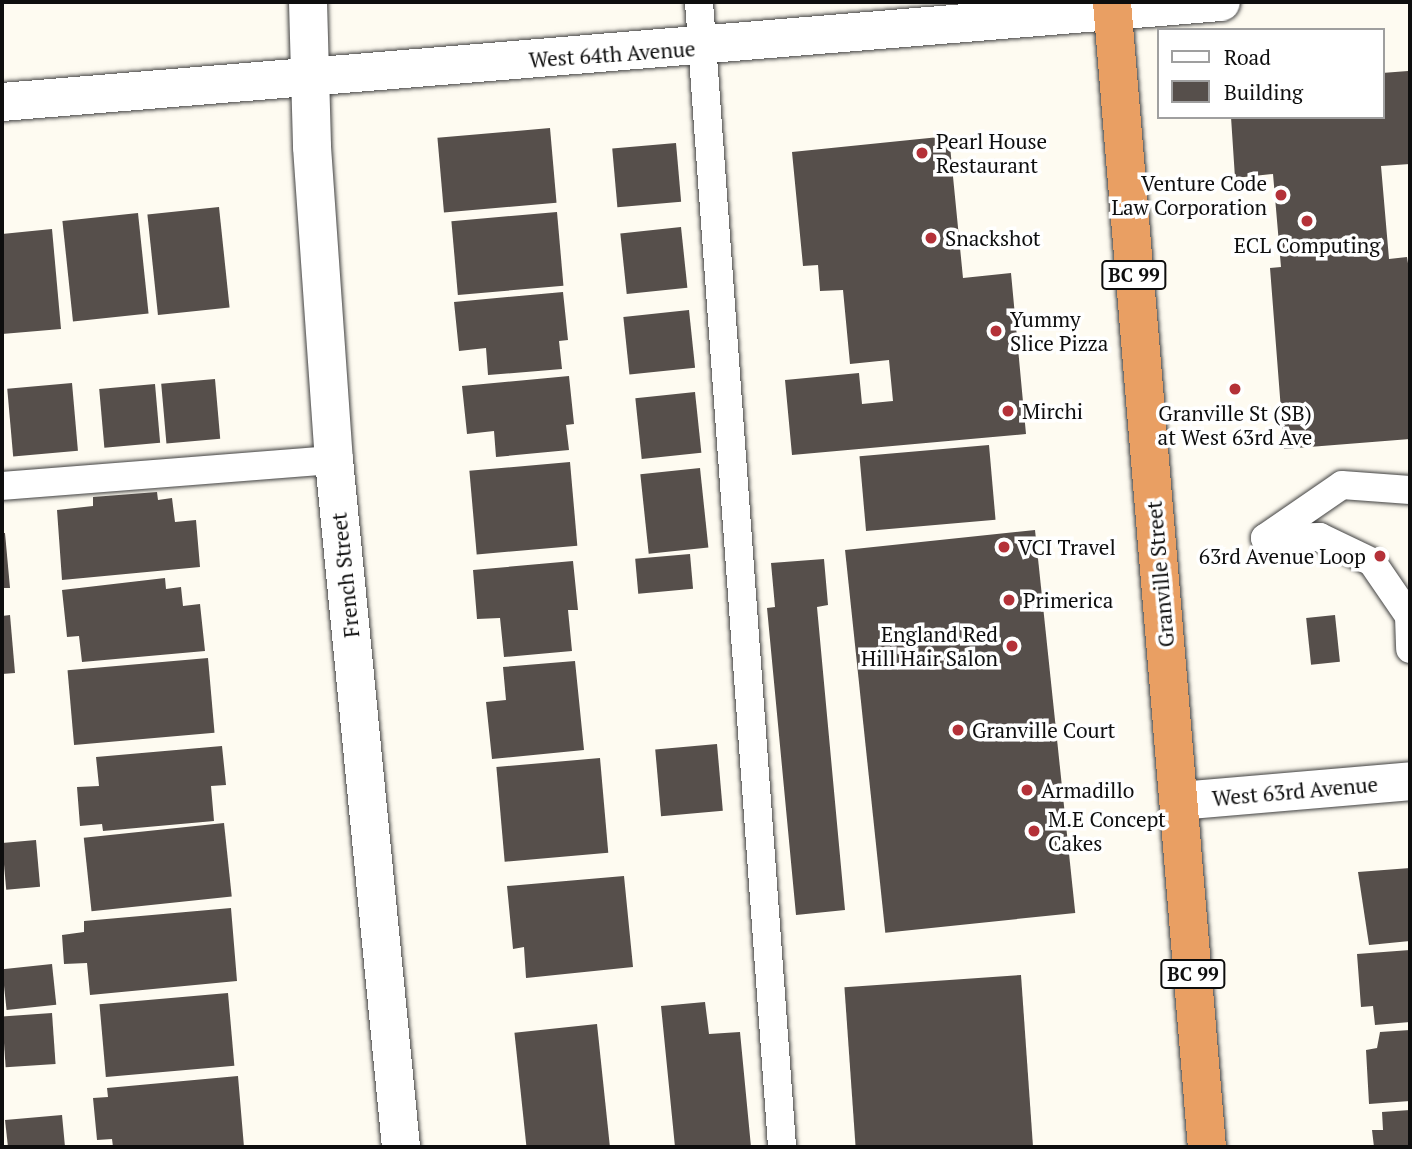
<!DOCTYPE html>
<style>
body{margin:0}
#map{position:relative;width:1412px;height:1149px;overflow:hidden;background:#fefbf1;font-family:"PT Serif",serif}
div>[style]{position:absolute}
.building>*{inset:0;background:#564f4b;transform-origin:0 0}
.roads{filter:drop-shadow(0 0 2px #414141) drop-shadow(0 0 2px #414141)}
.lane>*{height:28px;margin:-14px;padding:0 14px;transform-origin:14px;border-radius:14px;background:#fff}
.street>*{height:38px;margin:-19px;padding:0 19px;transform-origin:19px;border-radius:19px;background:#fff}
.highway>*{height:38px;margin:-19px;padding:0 19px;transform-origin:19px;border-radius:19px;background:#e99f63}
.dots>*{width:19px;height:19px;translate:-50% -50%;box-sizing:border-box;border:4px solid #fff;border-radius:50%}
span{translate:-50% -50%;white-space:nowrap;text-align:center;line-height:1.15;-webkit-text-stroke:7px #fff;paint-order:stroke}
.shield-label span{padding:2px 5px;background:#fff;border:2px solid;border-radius:5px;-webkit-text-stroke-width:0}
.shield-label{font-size:19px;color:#0e0e0e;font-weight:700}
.street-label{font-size:21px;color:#0e0e0e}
.poi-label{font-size:21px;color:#0e0e0e}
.left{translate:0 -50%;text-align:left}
.right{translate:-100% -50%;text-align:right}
.frame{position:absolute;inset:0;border:4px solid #0e0e0e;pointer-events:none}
.legend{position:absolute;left:1157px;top:28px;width:228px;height:91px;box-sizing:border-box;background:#fff;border:2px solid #9f9f9f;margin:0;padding:9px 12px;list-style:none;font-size:21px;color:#0e0e0e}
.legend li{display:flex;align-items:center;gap:14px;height:35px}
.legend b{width:35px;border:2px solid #9f9f9f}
</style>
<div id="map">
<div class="building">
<i style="clip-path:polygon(1408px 71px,1410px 164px,1381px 166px,1389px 259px,1407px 257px,1410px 276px,1410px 439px,1284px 449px,1270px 268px,1281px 267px,1273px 174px,1235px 178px,1231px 117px,1382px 117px,1382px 73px)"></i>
<i style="left:550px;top:128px;width:75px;height:113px;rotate:85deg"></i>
<i style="clip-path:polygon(949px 136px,963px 278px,1011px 273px,1026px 434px,792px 455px,785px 380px,859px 373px,862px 404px,893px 401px,889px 360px,850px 364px,843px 290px,820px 291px,818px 265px,803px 266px,792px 152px)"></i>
<i style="left:676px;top:143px;width:59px;height:64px;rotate:85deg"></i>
<i style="left:219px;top:207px;width:101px;height:72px;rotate:84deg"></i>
<i style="left:557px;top:212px;width:74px;height:106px;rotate:85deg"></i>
<i style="left:138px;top:213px;width:101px;height:76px;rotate:84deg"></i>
<i style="left:681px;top:227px;width:61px;height:61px;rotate:84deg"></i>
<i style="clip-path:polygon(52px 229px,61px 329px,2px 334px,2px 234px)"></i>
<i style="clip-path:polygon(563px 292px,568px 340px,559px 341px,562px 369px,488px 375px,486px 348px,459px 351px,454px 302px)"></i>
<i style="left:689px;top:310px;width:58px;height:66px;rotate:84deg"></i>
<i style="clip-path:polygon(569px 376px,574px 424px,566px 425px,569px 450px,496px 457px,494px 431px,467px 434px,462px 386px)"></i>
<i style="left:215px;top:379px;width:60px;height:54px;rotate:85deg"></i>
<i style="left:72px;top:383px;width:68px;height:65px;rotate:85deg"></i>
<i style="left:155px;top:384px;width:59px;height:56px;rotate:85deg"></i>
<i style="left:695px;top:392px;width:61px;height:60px;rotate:84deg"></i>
<i style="left:989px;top:445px;width:75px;height:130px;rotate:85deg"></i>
<i style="left:570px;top:462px;width:84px;height:101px;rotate:85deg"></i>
<i style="left:700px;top:468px;width:80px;height:60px;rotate:84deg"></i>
<i style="clip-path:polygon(157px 492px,158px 500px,172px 498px,175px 522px,196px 520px,200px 567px,62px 580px,57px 510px,93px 506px,93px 497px)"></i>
<i style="left:1035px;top:530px;width:385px;height:191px;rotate:84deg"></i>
<i style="clip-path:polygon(2px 533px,5px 533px,10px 588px,2px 588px)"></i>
<i style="left:690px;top:554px;width:35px;height:55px;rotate:85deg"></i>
<i style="clip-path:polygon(824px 559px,828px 605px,817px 607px,845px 910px,796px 915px,767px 608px,775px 607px,771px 563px)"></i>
<i style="clip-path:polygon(573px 561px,578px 610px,568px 610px,572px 651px,504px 657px,500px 618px,477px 619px,473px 570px)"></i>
<i style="clip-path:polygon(165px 578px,166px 589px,181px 587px,183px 606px,200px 604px,205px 651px,82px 662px,79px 636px,67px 637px,62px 590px)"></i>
<i style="clip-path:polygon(10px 615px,15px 673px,2px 674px,2px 616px)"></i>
<i style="left:1335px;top:615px;width:47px;height:29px;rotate:84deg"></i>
<i style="left:208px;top:658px;width:75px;height:141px;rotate:85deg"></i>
<i style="clip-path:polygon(575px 661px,584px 750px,492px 759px,486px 702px,506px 700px,503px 667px)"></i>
<i style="left:717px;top:744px;width:67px;height:62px;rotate:85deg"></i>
<i style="clip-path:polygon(222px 746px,226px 785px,211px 786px,214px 821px,103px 831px,102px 824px,80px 826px,77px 787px,99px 786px,96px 757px)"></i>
<i style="left:600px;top:758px;width:95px;height:104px;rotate:85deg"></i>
<i style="left:224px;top:823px;width:74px;height:141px;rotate:84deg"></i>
<i style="left:36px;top:840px;width:47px;height:34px;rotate:85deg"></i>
<i style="clip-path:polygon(1410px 868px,1410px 941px,1369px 945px,1358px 872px)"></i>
<i style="clip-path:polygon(624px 876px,633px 967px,526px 978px,524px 947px,513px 949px,507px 886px)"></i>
<i style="clip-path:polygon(231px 908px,237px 981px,90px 995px,87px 963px,64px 964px,62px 935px,84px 932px,84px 921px)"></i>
<i style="clip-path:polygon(1410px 950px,1410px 1022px,1375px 1025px,1373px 1006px,1361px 1007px,1357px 954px)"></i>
<i style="left:52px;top:964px;width:41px;height:50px;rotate:84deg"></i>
<i style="left:1021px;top:975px;width:172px;height:177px;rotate:86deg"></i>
<i style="left:228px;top:993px;width:73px;height:129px;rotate:85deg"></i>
<i style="clip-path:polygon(705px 1002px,709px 1034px,740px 1032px,751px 1147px,675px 1147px,661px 1006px)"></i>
<i style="left:52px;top:1013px;width:51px;height:50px;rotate:86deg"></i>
<i style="left:597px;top:1024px;width:124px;height:83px;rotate:84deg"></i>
<i style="clip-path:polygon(1410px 1030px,1410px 1101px,1369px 1104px,1366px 1050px,1377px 1048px,1380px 1032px)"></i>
<i style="clip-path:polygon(238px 1076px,244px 1147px,113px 1147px,112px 1139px,97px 1140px,93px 1098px,108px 1097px,107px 1088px)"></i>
<i style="clip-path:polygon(1410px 1110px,1410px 1147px,1374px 1147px,1372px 1130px,1383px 1130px,1382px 1112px)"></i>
<i style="clip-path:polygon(62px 1115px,65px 1147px,8px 1147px,5px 1120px)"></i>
</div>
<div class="roads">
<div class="lane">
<i style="left:699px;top:2px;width:1148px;rotate:85.85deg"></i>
<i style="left:2px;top:486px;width:333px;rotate:-4.5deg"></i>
<i style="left:1265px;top:538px;width:55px;rotate:-1deg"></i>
<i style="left:1320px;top:537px;width:58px;rotate:25.7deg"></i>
<i style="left:1372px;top:562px;width:65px;rotate:55.6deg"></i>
<i style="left:1409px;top:616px;width:33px;rotate:88deg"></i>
<i style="left:1265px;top:538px;width:93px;rotate:-34.5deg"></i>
<i style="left:1342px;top:485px;width:68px;rotate:4.2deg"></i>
</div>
<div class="street">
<i style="left:308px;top:2px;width:145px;rotate:88.4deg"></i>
<i style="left:312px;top:147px;width:314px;rotate:86deg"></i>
<i style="left:334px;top:460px;width:690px;rotate:84.43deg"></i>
<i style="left:2px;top:102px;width:1223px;rotate:-4.69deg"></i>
<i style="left:1179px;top:801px;width:232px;rotate:-4.9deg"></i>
</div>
<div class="highway">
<i style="left:1112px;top:2px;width:1149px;rotate:85.26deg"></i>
</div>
</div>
<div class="dots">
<i style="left:922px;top:153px;background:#b43138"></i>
<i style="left:1281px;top:195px;background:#b43138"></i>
<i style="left:1307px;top:221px;background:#b43138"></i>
<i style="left:931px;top:238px;background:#b43138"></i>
<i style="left:996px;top:331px;background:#b43138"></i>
<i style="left:1235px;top:389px;background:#b43138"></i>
<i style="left:1008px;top:411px;background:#b43138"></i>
<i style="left:1004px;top:547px;background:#b43138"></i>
<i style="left:1380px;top:556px;background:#b43138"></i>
<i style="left:1009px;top:600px;background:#b43138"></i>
<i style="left:1012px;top:646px;background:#b43138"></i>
<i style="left:958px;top:730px;background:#b43138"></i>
<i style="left:1027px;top:790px;background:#b43138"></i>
<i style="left:1034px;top:831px;background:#b43138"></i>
</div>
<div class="shield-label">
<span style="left:1134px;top:275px">BC 99</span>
<span style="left:1193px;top:974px">BC 99</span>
</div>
<div class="street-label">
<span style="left:612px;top:54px;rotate:-4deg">West 64th Avenue</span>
<span style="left:1160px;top:574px;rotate:-95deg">Granville Street</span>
<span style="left:345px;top:575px;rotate:-96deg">French Street</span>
<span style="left:1295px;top:791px;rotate:-5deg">West 63rd Avenue</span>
</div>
<div class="poi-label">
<span class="left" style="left:936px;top:153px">Pearl House<br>Restaurant</span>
<span class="right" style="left:1267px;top:195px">Venture Code<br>Law Corporation</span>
<span class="left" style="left:945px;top:238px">Snackshot</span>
<span style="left:1307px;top:245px">ECL Computing</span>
<span class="left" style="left:1010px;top:331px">Yummy<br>Slice Pizza</span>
<span class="left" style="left:1022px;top:411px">Mirchi</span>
<span style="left:1235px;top:425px">Granville St (SB)<br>at West 63rd Ave</span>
<span class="left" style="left:1018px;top:547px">VCI Travel</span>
<span class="right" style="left:1366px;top:556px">63rd Avenue Loop</span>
<span class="left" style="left:1023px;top:600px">Primerica</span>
<span class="right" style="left:998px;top:646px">England Red<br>Hill Hair Salon</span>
<span class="left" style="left:972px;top:730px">Granville Court</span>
<span class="left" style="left:1041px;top:790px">Armadillo</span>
<span class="left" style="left:1048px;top:831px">M.E Concept<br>Cakes</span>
</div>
<div class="frame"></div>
<ul class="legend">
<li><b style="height:9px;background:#fff"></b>Road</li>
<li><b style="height:19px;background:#564f4b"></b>Building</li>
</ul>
</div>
